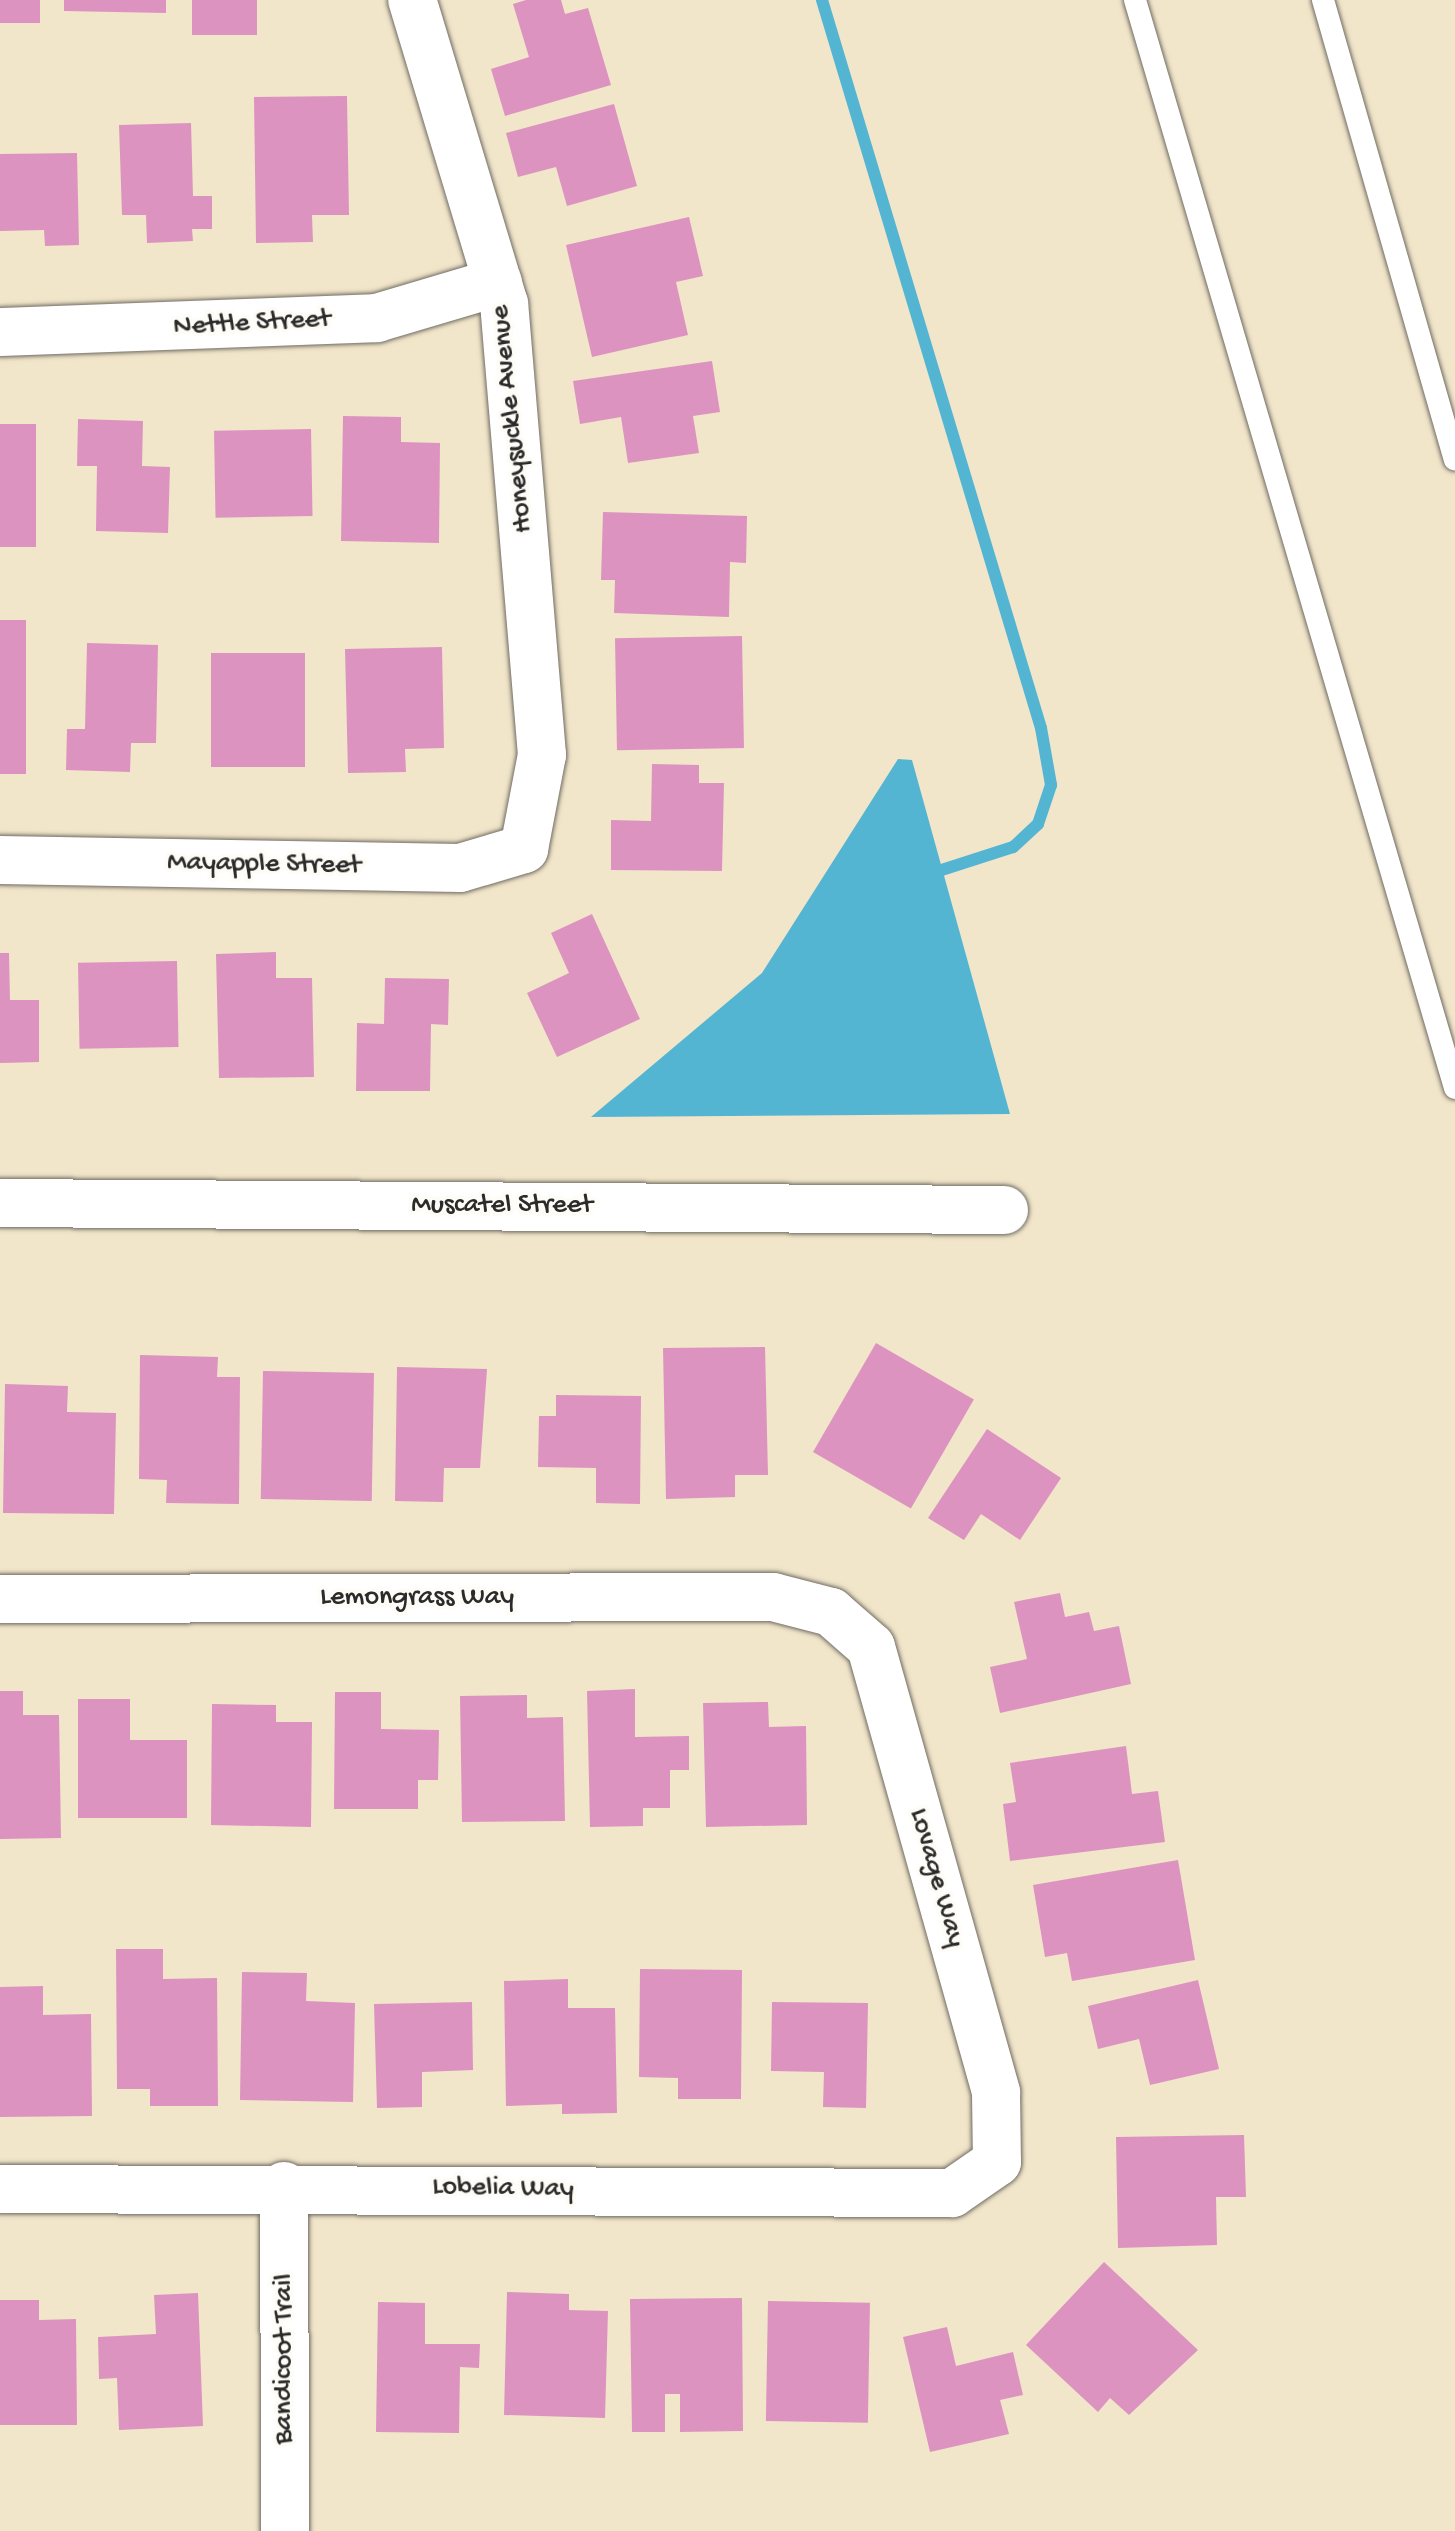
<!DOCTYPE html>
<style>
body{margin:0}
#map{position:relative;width:1455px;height:2531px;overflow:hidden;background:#f1e5ca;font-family:"Gochi Hand",sans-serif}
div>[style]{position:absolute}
.water>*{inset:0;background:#54b5d3}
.stream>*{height:12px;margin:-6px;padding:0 6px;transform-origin:6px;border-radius:6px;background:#54b5d3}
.building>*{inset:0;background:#dd93c0;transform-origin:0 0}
.roads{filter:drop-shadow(0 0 2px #706c63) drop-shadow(0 0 2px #706c63)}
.service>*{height:22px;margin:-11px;padding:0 11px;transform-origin:11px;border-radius:11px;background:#fff}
.minor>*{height:48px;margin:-24px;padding:0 24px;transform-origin:24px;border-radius:24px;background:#fff}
span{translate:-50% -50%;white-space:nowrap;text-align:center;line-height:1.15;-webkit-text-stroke:8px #fdfcf7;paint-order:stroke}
.street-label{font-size:28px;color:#2b2b2b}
</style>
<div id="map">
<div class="water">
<i style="clip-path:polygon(898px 759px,912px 760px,1010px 1114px,591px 1117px,762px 973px)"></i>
</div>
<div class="stream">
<i style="left:822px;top:0;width:760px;rotate:73.26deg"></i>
<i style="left:1041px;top:728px;width:58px;rotate:80deg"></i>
<i style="left:1051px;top:785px;width:41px;rotate:108.4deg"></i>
<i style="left:1038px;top:824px;width:34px;rotate:137deg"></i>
<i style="left:1013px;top:847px;width:75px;rotate:162.1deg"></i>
</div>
<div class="building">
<i style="left:0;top:0;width:40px;height:23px"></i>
<i style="clip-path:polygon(64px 0,166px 0,166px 13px,64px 11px)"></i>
<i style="left:192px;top:0;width:65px;height:35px"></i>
<i style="clip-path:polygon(526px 0,561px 0,565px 14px,588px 8px,611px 85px,505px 116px,491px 69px,529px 57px,513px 4px)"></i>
<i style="clip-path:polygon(347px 96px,349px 215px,312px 215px,313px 242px,256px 243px,254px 97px)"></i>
<i style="clip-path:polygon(614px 104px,637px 186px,567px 206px,556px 167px,518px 177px,506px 133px)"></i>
<i style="clip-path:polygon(191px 123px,193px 196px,212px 196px,212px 229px,192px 229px,193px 241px,147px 243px,146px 215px,122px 215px,119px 125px)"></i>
<i style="clip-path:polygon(77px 153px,79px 245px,45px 246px,44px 230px,0 231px,0 154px)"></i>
<i style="clip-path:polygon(689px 217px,703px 276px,676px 282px,688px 335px,592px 357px,566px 245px)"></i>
<i style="clip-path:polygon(712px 361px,720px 412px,693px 416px,699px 453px,628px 463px,621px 417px,580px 424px,573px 381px)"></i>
<i style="clip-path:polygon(343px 416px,401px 417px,401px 442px,440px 443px,439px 543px,341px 541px)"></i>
<i style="clip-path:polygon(78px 419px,143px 421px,142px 466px,170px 467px,168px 533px,96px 531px,97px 466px,77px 466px)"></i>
<i style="left:0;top:424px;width:36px;height:123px"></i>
<i style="left:311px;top:429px;width:87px;height:97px;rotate:89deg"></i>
<i style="clip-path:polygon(603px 512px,747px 516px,746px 563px,730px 562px,729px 617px,614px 613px,615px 580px,601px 580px)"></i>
<i style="left:0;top:620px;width:26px;height:154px"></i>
<i style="left:742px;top:636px;width:112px;height:127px;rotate:89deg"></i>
<i style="clip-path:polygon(87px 643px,158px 645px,156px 743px,131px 743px,130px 772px,66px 770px,67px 729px,85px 729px)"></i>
<i style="clip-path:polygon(442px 647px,444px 748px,405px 749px,406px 772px,348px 773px,345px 649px)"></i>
<i style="left:211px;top:653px;width:94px;height:114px"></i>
<i style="clip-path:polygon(652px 764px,699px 765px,699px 783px,724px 783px,722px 871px,611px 870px,611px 820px,651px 821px)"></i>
<i style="clip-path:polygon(592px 914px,640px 1019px,557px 1057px,527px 993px,569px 973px,551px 933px)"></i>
<i style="clip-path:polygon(276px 952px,276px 978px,312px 978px,314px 1077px,219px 1078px,216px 954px)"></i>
<i style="clip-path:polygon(0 953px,9px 953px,10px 1000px,39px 1000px,39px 1062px,0 1063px)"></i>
<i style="left:177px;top:961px;width:86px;height:99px;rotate:89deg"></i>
<i style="clip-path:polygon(385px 978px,449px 979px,448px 1025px,431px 1024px,430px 1091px,356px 1091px,357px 1023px,384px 1024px)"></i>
<i style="left:876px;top:1343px;width:113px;height:126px;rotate:30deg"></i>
<i style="clip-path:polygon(765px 1347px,768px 1475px,735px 1475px,735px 1497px,666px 1499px,663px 1348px)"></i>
<i style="clip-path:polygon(140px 1355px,218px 1357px,217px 1377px,240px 1377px,239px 1504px,166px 1503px,167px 1480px,139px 1479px)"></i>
<i style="clip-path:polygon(397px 1367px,487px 1369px,480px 1468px,444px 1468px,443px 1502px,395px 1501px)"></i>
<i style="left:263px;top:1371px;width:111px;height:128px;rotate:1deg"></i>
<i style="clip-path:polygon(5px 1384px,68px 1386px,67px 1412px,116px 1413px,114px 1514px,3px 1513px)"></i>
<i style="clip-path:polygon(556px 1395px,641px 1396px,640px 1504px,596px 1503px,596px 1468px,538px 1467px,539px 1416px,556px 1416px)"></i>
<i style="clip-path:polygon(987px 1429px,1061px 1478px,1020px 1540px,981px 1514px,964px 1540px,928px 1518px)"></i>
<i style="clip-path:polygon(1060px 1593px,1065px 1617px,1089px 1612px,1094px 1631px,1119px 1626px,1131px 1684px,1000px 1713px,990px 1667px,1027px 1659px,1014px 1602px)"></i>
<i style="clip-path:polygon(635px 1689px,635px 1737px,689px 1736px,689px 1770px,670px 1770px,670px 1808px,643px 1808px,643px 1826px,590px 1827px,587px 1691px)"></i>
<i style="clip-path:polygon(0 1691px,23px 1691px,23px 1715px,59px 1715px,61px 1838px,0 1839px)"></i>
<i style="clip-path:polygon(335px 1692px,381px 1692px,381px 1729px,439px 1730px,438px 1780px,418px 1780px,418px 1809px,334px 1809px)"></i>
<i style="clip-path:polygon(527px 1695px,527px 1718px,563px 1717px,565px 1821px,462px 1822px,460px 1696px)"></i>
<i style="clip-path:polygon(78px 1699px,130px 1699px,130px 1740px,187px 1740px,187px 1818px,78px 1818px)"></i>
<i style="clip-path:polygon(768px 1702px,769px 1727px,806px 1726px,807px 1825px,706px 1827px,703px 1703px)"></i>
<i style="clip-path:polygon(212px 1704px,276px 1705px,276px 1722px,312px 1722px,311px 1827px,211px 1825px)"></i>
<i style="clip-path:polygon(1126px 1746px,1132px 1794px,1158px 1791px,1165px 1842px,1010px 1861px,1003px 1804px,1016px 1802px,1010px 1763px)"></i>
<i style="clip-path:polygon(1178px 1860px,1195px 1960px,1072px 1981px,1067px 1953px,1045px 1957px,1033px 1885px)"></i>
<i style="clip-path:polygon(116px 1949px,163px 1949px,163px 1979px,217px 1978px,218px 2106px,150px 2106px,150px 2089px,117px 2089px)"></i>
<i style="clip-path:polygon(640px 1969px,742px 1970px,741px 2099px,678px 2099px,678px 2078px,639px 2077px)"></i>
<i style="clip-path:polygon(242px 1972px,307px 1973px,306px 2001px,355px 2003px,353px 2102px,240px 2100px)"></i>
<i style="clip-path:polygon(568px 1979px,568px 2008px,615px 2008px,617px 2113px,562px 2114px,562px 2104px,506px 2106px,504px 1981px)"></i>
<i style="clip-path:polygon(1198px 1980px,1219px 2069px,1150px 2085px,1139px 2039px,1098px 2049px,1088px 2006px)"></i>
<i style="clip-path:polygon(43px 1986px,43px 2015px,91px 2014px,92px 2116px,0 2117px,0 1987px)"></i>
<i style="clip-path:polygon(472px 2002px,473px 2070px,422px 2072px,422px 2107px,377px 2108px,374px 2004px)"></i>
<i style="clip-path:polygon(772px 2002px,868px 2003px,866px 2108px,823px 2107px,824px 2072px,771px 2071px)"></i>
<i style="clip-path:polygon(1244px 2135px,1246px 2197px,1216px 2197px,1217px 2245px,1118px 2248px,1116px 2137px)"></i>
<i style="clip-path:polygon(1104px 2262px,1198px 2350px,1129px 2415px,1110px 2398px,1098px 2412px,1026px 2345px)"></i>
<i style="clip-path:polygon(507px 2292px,569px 2294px,569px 2310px,608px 2311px,605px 2418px,504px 2415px)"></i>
<i style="clip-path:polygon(198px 2293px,203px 2426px,119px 2430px,117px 2378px,99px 2379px,98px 2337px,156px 2334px,154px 2295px)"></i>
<i style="clip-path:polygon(742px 2298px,743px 2431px,680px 2432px,680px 2394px,665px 2394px,665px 2432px,632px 2432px,630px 2299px)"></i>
<i style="clip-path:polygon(0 2300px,39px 2300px,39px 2320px,76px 2319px,77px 2425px,0 2425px)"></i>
<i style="left:768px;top:2301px;width:102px;height:120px;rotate:1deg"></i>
<i style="clip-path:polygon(378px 2302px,425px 2303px,425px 2344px,480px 2344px,479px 2368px,460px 2367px,459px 2433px,376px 2432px)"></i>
<i style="clip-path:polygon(947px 2327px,956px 2366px,1013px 2352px,1023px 2395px,1000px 2400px,1009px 2434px,930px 2452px,903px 2337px)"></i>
</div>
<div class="roads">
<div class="service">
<i style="left:1135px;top:0;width:1134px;rotate:73.61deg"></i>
<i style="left:1323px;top:0;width:478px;rotate:74deg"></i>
</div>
<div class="minor">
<i style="left:0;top:332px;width:377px;rotate:-2.1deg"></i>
<i style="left:377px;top:318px;width:126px;rotate:-16.6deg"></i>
<i style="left:0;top:860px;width:460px;rotate:1deg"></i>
<i style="left:460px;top:868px;width:67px;rotate:-16.5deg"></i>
<i style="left:524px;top:849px;width:96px;rotate:-79.2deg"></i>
<i style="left:542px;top:755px;width:453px;rotate:-94.8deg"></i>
<i style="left:504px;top:304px;width:318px;rotate:-106.8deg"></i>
<i style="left:0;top:1203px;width:1004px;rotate:0.4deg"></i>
<i style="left:0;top:1599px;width:773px;rotate:-0.15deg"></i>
<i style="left:773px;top:1597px;width:60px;rotate:14.5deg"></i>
<i style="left:831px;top:1612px;width:53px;rotate:41.2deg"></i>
<i style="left:871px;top:1647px;width:463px;rotate:74.3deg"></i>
<i style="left:996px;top:2093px;width:69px;rotate:89.2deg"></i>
<i style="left:997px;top:2162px;width:55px;rotate:145.4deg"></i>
<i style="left:952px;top:2193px;width:952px;rotate:-179.76deg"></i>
<i style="left:284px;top:2186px;width:345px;rotate:89.8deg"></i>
</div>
</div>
<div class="street-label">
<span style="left:252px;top:324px;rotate:-3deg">Nettle Street</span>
<span style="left:513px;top:419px;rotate:-96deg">Honeysuckle Avenue</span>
<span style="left:264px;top:865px;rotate:1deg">Mayapple Street</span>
<span style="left:502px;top:1206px">Muscatel Street</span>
<span style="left:417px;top:1598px">Lemongrass Way</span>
<span style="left:936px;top:1878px;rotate:74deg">Lovage Way</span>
<span style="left:503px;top:2189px;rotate:1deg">Lobelia Way</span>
<span style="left:285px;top:2359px;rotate:-90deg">Bandicoot Trail</span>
</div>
</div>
